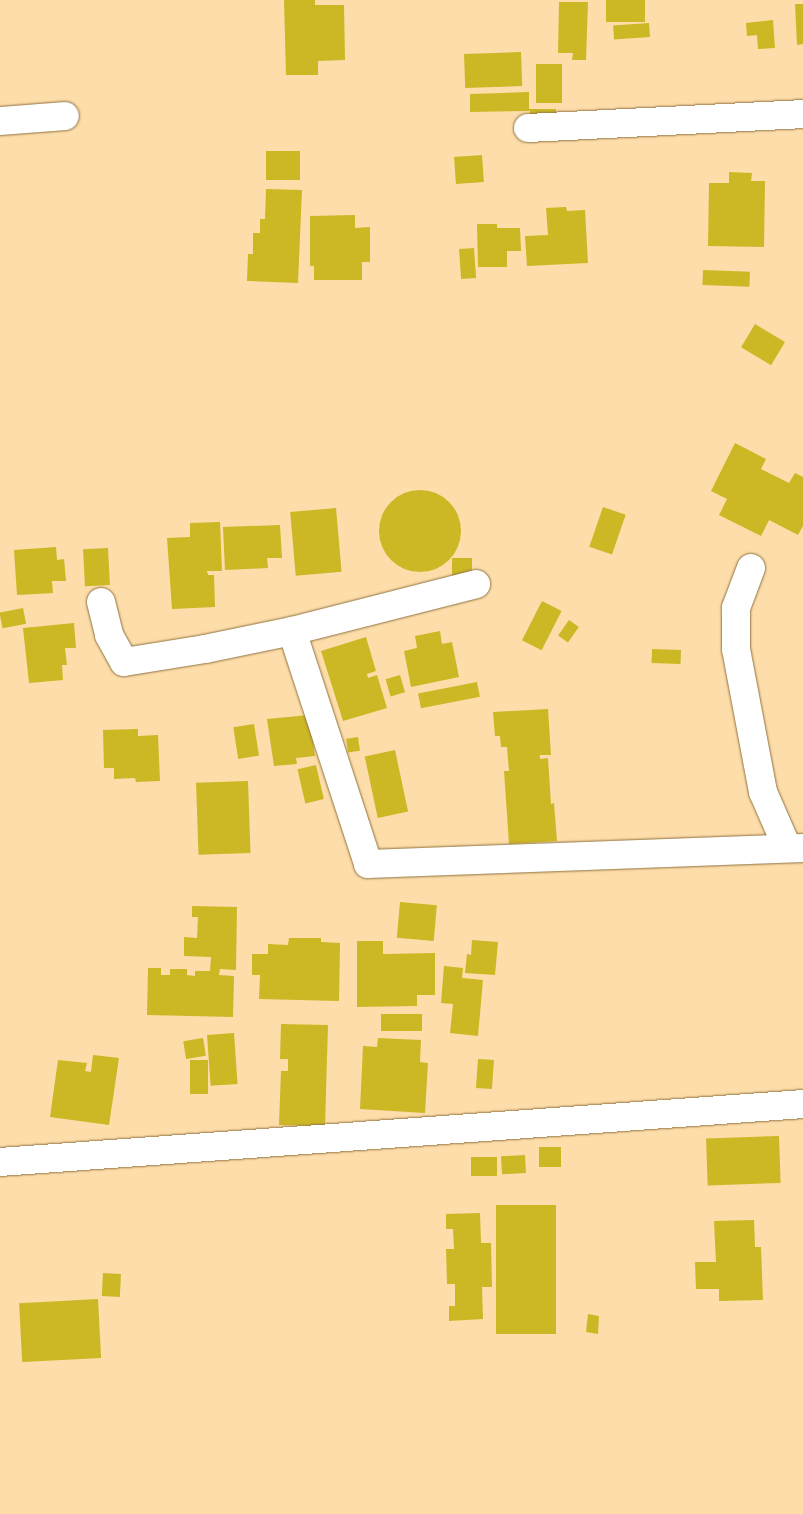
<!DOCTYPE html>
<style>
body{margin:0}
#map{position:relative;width:803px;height:1514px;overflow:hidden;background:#fddda9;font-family:"Asap Condensed",sans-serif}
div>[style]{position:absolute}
.building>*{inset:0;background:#ccb725;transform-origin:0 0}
.round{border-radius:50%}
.roads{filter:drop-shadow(0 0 1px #8f7341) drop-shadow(0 0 1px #8f7341)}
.minor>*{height:28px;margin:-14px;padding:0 14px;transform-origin:14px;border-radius:14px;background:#fff}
span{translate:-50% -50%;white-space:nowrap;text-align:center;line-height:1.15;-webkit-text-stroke:4px #fddda9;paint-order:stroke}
</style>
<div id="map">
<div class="building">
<i style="clip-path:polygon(284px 0,315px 0,315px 5px,344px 5px,345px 60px,318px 61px,318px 75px,286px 75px)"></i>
<i style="left:606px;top:0;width:39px;height:22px"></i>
<i style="clip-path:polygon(559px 2px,588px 2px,586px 60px,572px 60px,573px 53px,558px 53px)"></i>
<i style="clip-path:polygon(795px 4px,803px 4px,803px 44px,797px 45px)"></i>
<i style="clip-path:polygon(773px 20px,775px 48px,758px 49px,757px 35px,747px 36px,746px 23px)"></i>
<i style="left:649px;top:23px;width:14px;height:36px;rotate:86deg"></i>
<i style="left:521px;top:52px;width:34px;height:57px;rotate:88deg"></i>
<i style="left:536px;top:64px;width:26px;height:39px"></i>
<i style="clip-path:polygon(529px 92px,529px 109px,556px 109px,556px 125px,530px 125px,530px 111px,470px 112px,470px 94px)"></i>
<i style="left:266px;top:151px;width:34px;height:29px"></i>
<i style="left:482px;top:155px;width:27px;height:28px;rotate:86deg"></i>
<i style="clip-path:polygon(729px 172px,752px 173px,751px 181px,765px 181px,764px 247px,708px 246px,709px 183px,729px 183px)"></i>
<i style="clip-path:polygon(266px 189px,302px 190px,298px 283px,247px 281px,248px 254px,253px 254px,253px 233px,260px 233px,260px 219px,265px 219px)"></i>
<i style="clip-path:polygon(566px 207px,567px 211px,585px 210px,588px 263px,527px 266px,525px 236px,548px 235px,546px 208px)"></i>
<i style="clip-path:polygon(355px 215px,355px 228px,370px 227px,370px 262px,362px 262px,362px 280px,314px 280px,314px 266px,310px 266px,310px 216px)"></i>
<i style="clip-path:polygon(477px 224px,497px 224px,497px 228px,520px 228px,521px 251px,507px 251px,507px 267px,478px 267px)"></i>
<i style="left:474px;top:248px;width:30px;height:15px;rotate:86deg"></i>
<i style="left:703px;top:270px;width:47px;height:15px;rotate:2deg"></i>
<i style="left:755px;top:324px;width:35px;height:27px;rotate:31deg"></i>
<i style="clip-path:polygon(735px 443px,766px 459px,761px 469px,789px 483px,795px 473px,803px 477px,803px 526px,798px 535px,769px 520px,761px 536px,719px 515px,727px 499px,711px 491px)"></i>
<i class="round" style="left:379px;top:490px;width:82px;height:82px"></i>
<i style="left:603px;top:507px;width:24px;height:42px;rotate:19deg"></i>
<i style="left:336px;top:508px;width:64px;height:46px;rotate:85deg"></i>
<i style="clip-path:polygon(220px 522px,222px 571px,207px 571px,208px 575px,214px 575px,215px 607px,172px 609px,167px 538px,190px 537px,190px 523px)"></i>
<i style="clip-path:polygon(280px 525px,282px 558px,267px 558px,268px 568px,225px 570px,223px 527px)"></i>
<i style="clip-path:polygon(56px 547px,57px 560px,64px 559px,66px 581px,52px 581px,53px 593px,17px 595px,14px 550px)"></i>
<i style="left:108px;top:548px;width:37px;height:25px;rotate:87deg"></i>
<i style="left:452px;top:558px;width:20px;height:26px"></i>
<i style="left:542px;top:601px;width:22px;height:44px;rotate:27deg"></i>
<i style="left:23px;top:608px;width:16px;height:24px;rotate:79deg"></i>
<i style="left:569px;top:620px;width:12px;height:19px;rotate:35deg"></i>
<i style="clip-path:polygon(74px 623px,76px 648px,65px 648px,67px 665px,62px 665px,63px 680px,29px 683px,23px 628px)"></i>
<i style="clip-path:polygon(440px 631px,442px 644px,452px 642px,459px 677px,411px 687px,404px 651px,417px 648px,415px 636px)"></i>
<i style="clip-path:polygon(366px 637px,376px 671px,367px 674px,368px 678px,377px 675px,387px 708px,343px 721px,321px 651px)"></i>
<i style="left:652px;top:649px;width:29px;height:14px;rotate:2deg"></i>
<i style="left:400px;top:675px;width:18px;height:15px;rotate:74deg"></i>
<i style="left:477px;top:682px;width:15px;height:60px;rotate:79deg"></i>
<i style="clip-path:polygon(548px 709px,551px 755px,540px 755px,540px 759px,548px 758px,551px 804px,554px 803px,557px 841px,509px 844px,504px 771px,509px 771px,507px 747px,501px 747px,500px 736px,495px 736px,493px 712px)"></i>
<i style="clip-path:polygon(309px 715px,315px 756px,296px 758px,297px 764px,274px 766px,267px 719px)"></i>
<i style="left:254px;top:724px;width:32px;height:21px;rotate:81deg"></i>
<i style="clip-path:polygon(138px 729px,138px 736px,158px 735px,160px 781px,136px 782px,135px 778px,114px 779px,114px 768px,104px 768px,103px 730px)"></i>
<i style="left:358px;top:737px;width:14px;height:12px;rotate:82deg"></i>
<i style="left:395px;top:750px;width:63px;height:31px;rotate:78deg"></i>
<i style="left:316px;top:765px;width:35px;height:19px;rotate:77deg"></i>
<i style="left:248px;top:781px;width:72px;height:52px;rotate:88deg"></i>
<i style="left:400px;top:902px;width:37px;height:36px;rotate:5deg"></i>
<i style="clip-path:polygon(192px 906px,237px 907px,236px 970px,220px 969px,219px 975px,234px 976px,233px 1017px,147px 1015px,148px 968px,161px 968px,161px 975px,170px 975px,170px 969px,187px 969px,187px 975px,195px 976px,195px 971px,210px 971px,211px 957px,184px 956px,184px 937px,197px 938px,198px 917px,192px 917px)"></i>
<i style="clip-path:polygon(289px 938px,321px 938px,321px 942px,340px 943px,339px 1001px,259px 999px,260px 975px,252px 975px,252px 954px,268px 954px,268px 944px,288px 945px)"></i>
<i style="clip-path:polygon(472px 940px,498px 942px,495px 975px,465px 973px,467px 954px,471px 955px)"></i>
<i style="clip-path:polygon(357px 941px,383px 941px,383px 954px,435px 953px,435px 995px,417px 995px,417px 1006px,357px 1007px)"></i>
<i style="clip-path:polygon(444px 966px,463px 968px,462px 978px,483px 980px,478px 1036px,450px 1033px,453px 1004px,441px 1003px)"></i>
<i style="left:381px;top:1014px;width:41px;height:17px"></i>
<i style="clip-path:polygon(281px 1024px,328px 1025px,325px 1126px,279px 1125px,281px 1071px,288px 1071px,288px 1059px,280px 1059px)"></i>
<i style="left:234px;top:1033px;width:51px;height:27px;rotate:86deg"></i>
<i style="left:203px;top:1038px;width:18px;height:20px;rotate:81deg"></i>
<i style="clip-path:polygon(378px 1038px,421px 1040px,420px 1062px,428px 1063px,425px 1113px,360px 1109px,363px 1046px,377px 1047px)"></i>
<i style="clip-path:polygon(93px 1055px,119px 1058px,109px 1125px,50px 1117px,58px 1060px,87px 1063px,85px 1071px,91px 1072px)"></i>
<i style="left:478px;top:1059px;width:16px;height:29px;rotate:4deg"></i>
<i style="left:190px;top:1060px;width:18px;height:34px"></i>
<i style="left:779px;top:1136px;width:47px;height:73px;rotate:88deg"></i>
<i style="left:539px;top:1147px;width:22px;height:20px"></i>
<i style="left:525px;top:1155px;width:18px;height:24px;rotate:87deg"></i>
<i style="left:471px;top:1157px;width:26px;height:19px"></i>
<i style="left:496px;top:1205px;width:60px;height:129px"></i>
<i style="clip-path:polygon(480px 1213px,481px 1243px,491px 1243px,492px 1287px,482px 1287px,483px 1319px,449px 1321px,449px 1306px,455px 1306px,455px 1284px,447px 1284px,446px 1249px,454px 1249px,453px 1229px,446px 1229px,446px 1214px)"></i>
<i style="clip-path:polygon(754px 1220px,755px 1247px,761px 1247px,763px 1300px,719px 1301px,719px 1289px,696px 1289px,695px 1262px,716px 1262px,714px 1221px)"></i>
<i style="left:103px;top:1273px;width:18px;height:23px;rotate:3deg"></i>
<i style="left:98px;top:1299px;width:59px;height:79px;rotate:87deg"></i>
<i style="clip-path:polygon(588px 1314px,599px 1316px,598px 1334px,586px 1332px)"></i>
</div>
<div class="roads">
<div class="minor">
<i style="left:0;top:121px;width:65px;rotate:-4.4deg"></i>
<i style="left:528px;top:128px;width:275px;rotate:-2.9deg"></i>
<i style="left:751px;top:568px;width:43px;rotate:110.6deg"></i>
<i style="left:736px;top:608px;width:41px;rotate:90deg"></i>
<i style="left:736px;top:649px;width:146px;rotate:79.3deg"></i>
<i style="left:763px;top:792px;width:60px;rotate:66.4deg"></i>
<i style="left:101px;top:602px;width:34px;rotate:76deg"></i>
<i style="left:109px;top:635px;width:31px;rotate:61deg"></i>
<i style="left:124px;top:662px;width:82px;rotate:-9.1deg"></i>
<i style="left:205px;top:649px;width:89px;rotate:-11.7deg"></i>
<i style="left:292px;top:631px;width:190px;rotate:-14.3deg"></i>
<i style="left:292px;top:631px;width:245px;rotate:71.9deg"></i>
<i style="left:368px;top:864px;width:435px;rotate:-2.1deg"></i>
<i style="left:0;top:1162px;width:805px;rotate:-4.13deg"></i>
</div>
</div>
</div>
